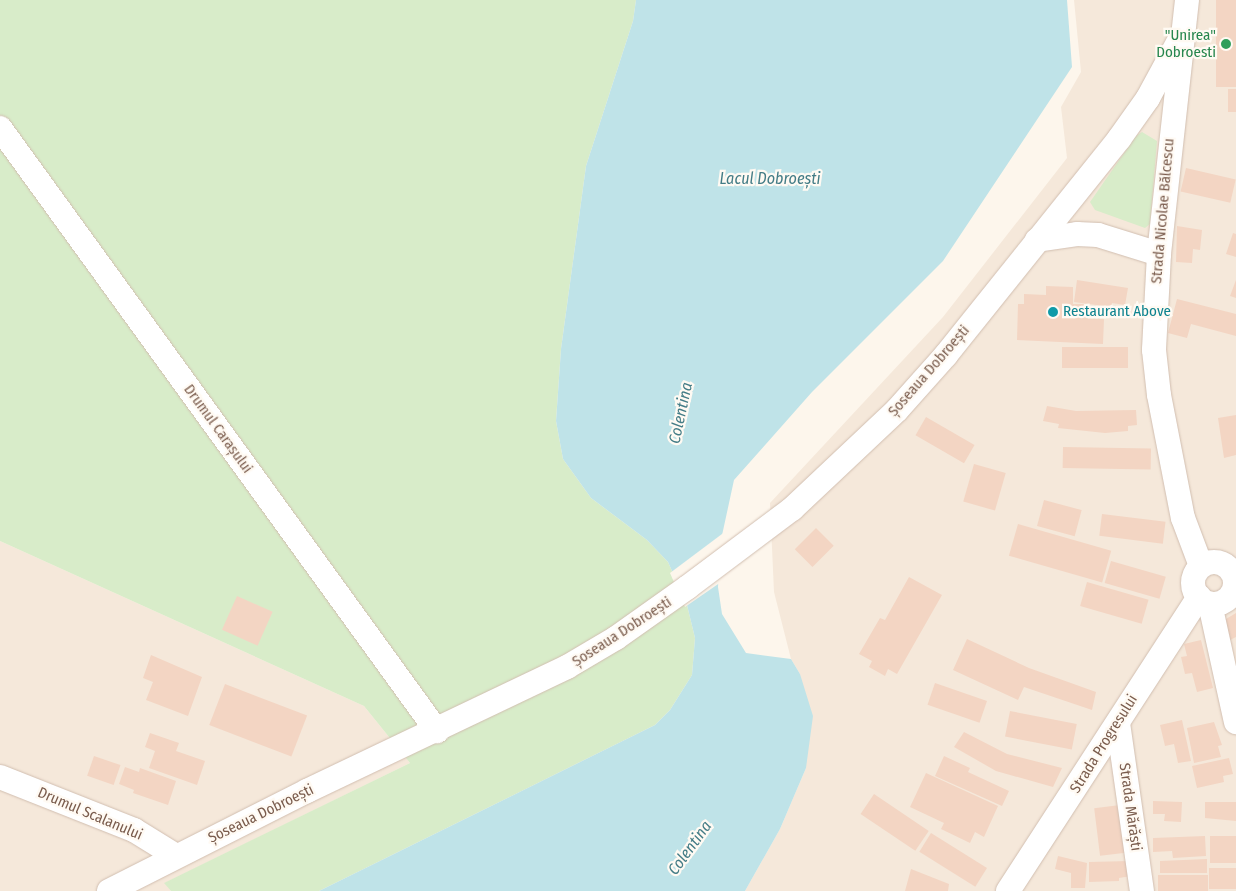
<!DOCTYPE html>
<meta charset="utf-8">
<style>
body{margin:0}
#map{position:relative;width:1236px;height:891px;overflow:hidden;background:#fdf6ec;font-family:"Fira Sans Condensed",sans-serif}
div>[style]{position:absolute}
.residential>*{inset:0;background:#f5e8da}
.green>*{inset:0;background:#d8ecc9}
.water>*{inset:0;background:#bfe3e8}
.pier>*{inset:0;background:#fdf6ec}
.building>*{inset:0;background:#f3d5c3;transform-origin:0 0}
.roads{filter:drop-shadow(0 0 1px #d1beb0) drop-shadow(0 0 1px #d1beb0)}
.minor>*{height:24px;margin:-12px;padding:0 12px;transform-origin:12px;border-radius:12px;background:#fff}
.minor>.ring{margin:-12px;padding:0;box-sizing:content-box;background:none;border:24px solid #fff;border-radius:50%}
.dots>*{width:14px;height:14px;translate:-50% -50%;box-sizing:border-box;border:2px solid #fffaf3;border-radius:50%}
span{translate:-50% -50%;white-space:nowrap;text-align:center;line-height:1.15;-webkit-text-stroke:4.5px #fffaf3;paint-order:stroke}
.leisure-label{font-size:15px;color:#27864d}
.right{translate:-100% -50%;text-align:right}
.street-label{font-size:15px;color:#7a5c4d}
.culture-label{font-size:15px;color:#0d838f}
.left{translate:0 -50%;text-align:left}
.water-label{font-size:16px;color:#437c86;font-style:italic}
</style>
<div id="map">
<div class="residential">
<i style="clip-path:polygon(1074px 0,1236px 0,1236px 891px,745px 891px,780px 829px,806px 768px,800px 674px,791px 659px,774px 592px,770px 503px,943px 317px,1067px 158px,1061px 107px,1081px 72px)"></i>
<i style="clip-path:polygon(0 541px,364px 706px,410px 763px,165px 883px,171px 891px,0 891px)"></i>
</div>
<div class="green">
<i style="clip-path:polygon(0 0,636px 0,633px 21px,586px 166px,561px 349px,556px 421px,563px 459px,591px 498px,647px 540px,668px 562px,687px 605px,695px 638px,692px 675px,670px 710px,655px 725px,319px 891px,171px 891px,164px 883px,410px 763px,364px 706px,0 541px)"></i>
<i style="clip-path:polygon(1142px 132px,1157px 141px,1150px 224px,1145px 228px,1095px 210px,1090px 202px,1136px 136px)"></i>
</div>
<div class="water">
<i style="clip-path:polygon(636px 0,1067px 0,1072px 67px,943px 261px,812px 392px,734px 480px,721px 540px,718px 587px,722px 614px,746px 653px,791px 659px,800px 674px,813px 716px,806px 768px,780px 829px,745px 891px,319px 891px,655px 725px,670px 710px,692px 675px,695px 638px,687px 605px,668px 562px,647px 540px,591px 498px,563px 459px,556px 421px,561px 349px,586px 166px,633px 21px)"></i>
</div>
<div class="pier">
<i style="clip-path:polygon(726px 531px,721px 582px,685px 607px,670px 573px)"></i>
</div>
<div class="building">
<i style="left:1216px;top:0;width:20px;height:87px"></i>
<i style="left:1228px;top:89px;width:8px;height:23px"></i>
<i style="left:1186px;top:168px;width:51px;height:24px;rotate:13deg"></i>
<i style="clip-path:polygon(1177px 226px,1202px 230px,1200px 250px,1193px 249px,1192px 263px,1176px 262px)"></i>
<i style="clip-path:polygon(1233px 233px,1236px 234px,1236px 257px,1226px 254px)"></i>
<i style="clip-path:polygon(1077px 280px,1128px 288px,1125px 305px,1112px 303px,1111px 307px,1074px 302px)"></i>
<i style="clip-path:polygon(1236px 280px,1236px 298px,1230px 296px)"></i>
<i style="clip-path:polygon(1046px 286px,1073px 287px,1073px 304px,1089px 304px,1088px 319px,1104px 319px,1103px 344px,1017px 340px,1018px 304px,1024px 304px,1024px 294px,1046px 295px)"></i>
<i style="clip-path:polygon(1177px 299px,1236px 314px,1236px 336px,1191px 324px,1187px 338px,1168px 333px)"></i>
<i style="left:1128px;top:347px;width:21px;height:66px;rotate:90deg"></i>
<i style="clip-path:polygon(1047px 406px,1076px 411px,1136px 410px,1137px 425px,1128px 426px,1128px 431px,1105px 433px,1058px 428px,1059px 424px,1043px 421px)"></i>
<i style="clip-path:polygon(1236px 415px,1236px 455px,1224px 458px,1218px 418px)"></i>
<i style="left:926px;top:417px;width:56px;height:21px;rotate:30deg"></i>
<i style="left:1063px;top:447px;width:88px;height:21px;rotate:1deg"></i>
<i style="left:974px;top:464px;width:33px;height:39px;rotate:16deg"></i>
<i style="left:1044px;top:500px;width:39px;height:27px;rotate:15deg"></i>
<i style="left:1102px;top:514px;width:64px;height:22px;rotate:7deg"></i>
<i style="left:1018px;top:524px;width:97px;height:33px;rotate:16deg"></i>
<i style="left:816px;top:528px;width:25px;height:30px;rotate:45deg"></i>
<i style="left:1111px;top:561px;width:57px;height:23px;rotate:16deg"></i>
<i style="clip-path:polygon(909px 577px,942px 595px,897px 674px,888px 669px,885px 676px,869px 667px,872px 661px,859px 654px,880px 618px,885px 620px)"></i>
<i style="left:1087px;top:582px;width:64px;height:25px;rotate:16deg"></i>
<i style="left:237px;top:596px;width:39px;height:37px;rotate:24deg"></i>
<i style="clip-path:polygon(1236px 613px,1236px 637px,1230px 640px,1221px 622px)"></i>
<i style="clip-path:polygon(967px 639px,1029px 668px,1096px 692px,1092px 710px,1024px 687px,1018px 700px,953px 670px)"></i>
<i style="clip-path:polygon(1201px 640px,1213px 688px,1197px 692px,1192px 673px,1185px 674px,1181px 657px,1187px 656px,1184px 644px)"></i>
<i style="clip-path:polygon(151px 655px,202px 677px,188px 716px,146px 700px,153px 682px,143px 678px)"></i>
<i style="left:935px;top:683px;width:55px;height:23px;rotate:19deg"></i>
<i style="left:225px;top:684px;width:88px;height:44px;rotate:21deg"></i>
<i style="left:1010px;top:711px;width:68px;height:26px;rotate:11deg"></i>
<i style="clip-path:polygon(1182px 720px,1191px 761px,1178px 763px,1174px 744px,1165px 746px,1160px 725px)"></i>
<i style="clip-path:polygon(1214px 722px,1222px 745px,1218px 746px,1221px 757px,1194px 763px,1187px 728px)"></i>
<i style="clip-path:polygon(964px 732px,1007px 754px,1062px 768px,1053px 787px,996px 771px,954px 747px)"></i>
<i style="clip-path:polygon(150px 733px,179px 743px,176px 751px,205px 761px,197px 785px,149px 768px,155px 751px,145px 747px)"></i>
<i style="left:94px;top:756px;width:28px;height:21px;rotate:19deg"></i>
<i style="clip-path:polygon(944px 756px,970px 768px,968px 772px,1009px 791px,1002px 806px,935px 776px)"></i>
<i style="clip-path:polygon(1229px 758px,1233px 774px,1223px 776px,1224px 782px,1197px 788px,1192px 766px)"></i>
<i style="clip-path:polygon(125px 767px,139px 772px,140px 768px,176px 781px,168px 805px,133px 793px,134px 790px,119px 784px)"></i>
<i style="clip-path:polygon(926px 773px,998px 806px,984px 837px,975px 832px,970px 843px,941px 829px,944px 823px,910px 807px)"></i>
<i style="left:874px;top:794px;width:66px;height:24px;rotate:34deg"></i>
<i style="clip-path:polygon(1153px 801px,1182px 802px,1181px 822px,1164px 821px,1165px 814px,1153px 814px)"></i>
<i style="clip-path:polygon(1205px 802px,1236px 802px,1236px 821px,1205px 818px)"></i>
<i style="left:1120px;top:805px;width:48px;height:26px;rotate:83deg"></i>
<i style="left:931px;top:833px;width:66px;height:22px;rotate:32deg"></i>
<i style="clip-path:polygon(1205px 836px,1206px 856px,1173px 858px,1172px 851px,1153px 852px,1153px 838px)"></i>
<i style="left:1236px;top:836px;width:27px;height:26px;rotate:90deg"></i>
<i style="clip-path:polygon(1058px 856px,1087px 863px,1085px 888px,1071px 888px,1071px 873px,1055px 869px)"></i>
<i style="clip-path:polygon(1207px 859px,1207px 873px,1160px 873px,1160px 861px)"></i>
<i style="clip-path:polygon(1130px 861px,1131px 876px,1119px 878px,1119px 881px,1089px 882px,1089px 862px)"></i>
<i style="left:1236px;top:868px;width:21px;height:27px;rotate:90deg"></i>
<i style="clip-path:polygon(911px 869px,949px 884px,948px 891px,905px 891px)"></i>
<i style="left:1158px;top:875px;width:50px;height:16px"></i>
</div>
<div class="roads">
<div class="minor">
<i style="left:1187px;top:0;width:256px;rotate:96.3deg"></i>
<i style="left:1159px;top:254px;width:96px;rotate:93deg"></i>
<i style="left:1154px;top:350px;width:45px;rotate:83.7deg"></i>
<i style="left:1159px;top:395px;width:125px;rotate:79deg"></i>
<i style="left:1183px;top:518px;width:51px;rotate:69.4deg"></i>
<i style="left:0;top:128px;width:745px;rotate:54.07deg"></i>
<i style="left:1037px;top:240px;width:40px;rotate:-8.5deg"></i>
<i style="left:1077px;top:234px;width:21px;rotate:3deg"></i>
<i style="left:1098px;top:235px;width:64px;rotate:17.3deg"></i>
<i class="ring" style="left:1193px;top:562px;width:18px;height:18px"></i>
<i style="left:1210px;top:604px;width:121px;rotate:77.6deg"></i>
<i style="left:1118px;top:723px;width:170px;rotate:81.9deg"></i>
<i style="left:0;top:777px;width:144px;rotate:21.6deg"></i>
<i style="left:134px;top:830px;width:49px;rotate:31.8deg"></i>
<i style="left:109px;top:891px;width:222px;rotate:-26.8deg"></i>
<i style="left:307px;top:791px;width:288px;rotate:-25.5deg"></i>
<i style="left:567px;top:667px;width:57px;rotate:-30.6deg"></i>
<i style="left:616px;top:638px;width:88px;rotate:-35.3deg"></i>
<i style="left:688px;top:587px;width:130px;rotate:-36.9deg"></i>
<i style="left:792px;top:509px;width:144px;rotate:-43.3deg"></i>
<i style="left:897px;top:410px;width:74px;rotate:-48.3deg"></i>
<i style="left:946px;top:355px;width:277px;rotate:-51.3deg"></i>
<i style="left:1119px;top:139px;width:50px;rotate:-54.7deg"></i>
<i style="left:1148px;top:98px;width:72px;rotate:-61.6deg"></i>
<i style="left:1008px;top:891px;width:351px;rotate:-57deg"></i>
</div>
</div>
<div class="dots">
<i style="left:1226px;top:44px;background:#2e9e5b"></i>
<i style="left:1053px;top:312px;background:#0f9aa8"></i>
</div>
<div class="leisure-label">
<span class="right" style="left:1216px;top:44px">"Unirea"<br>Dobroesti</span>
</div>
<div class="street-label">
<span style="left:1163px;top:211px;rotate:-85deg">Strada Nicolae Bălcescu</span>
<span style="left:929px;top:371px;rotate:-49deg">Șoseaua Dobroești</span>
<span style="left:218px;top:429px;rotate:54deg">Drumul Carașului</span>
<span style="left:622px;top:632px;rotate:-33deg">Șoseaua Dobroești</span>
<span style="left:1104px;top:744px;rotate:-58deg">Strada Progresului</span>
<span style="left:1130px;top:807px;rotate:82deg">Strada Mărăști</span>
<span style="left:90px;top:814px;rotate:23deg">Drumul Scalanului</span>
<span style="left:261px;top:814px;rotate:-26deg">Șoseaua Dobroești</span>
</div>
<div class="culture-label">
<span class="left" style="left:1063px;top:312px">Restaurant Above</span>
</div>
<div class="water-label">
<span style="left:770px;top:179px">Lacul Dobroești</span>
<span style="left:681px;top:413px;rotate:-78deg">Colentina</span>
<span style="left:690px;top:848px;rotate:-54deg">Colentina</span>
</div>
</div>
